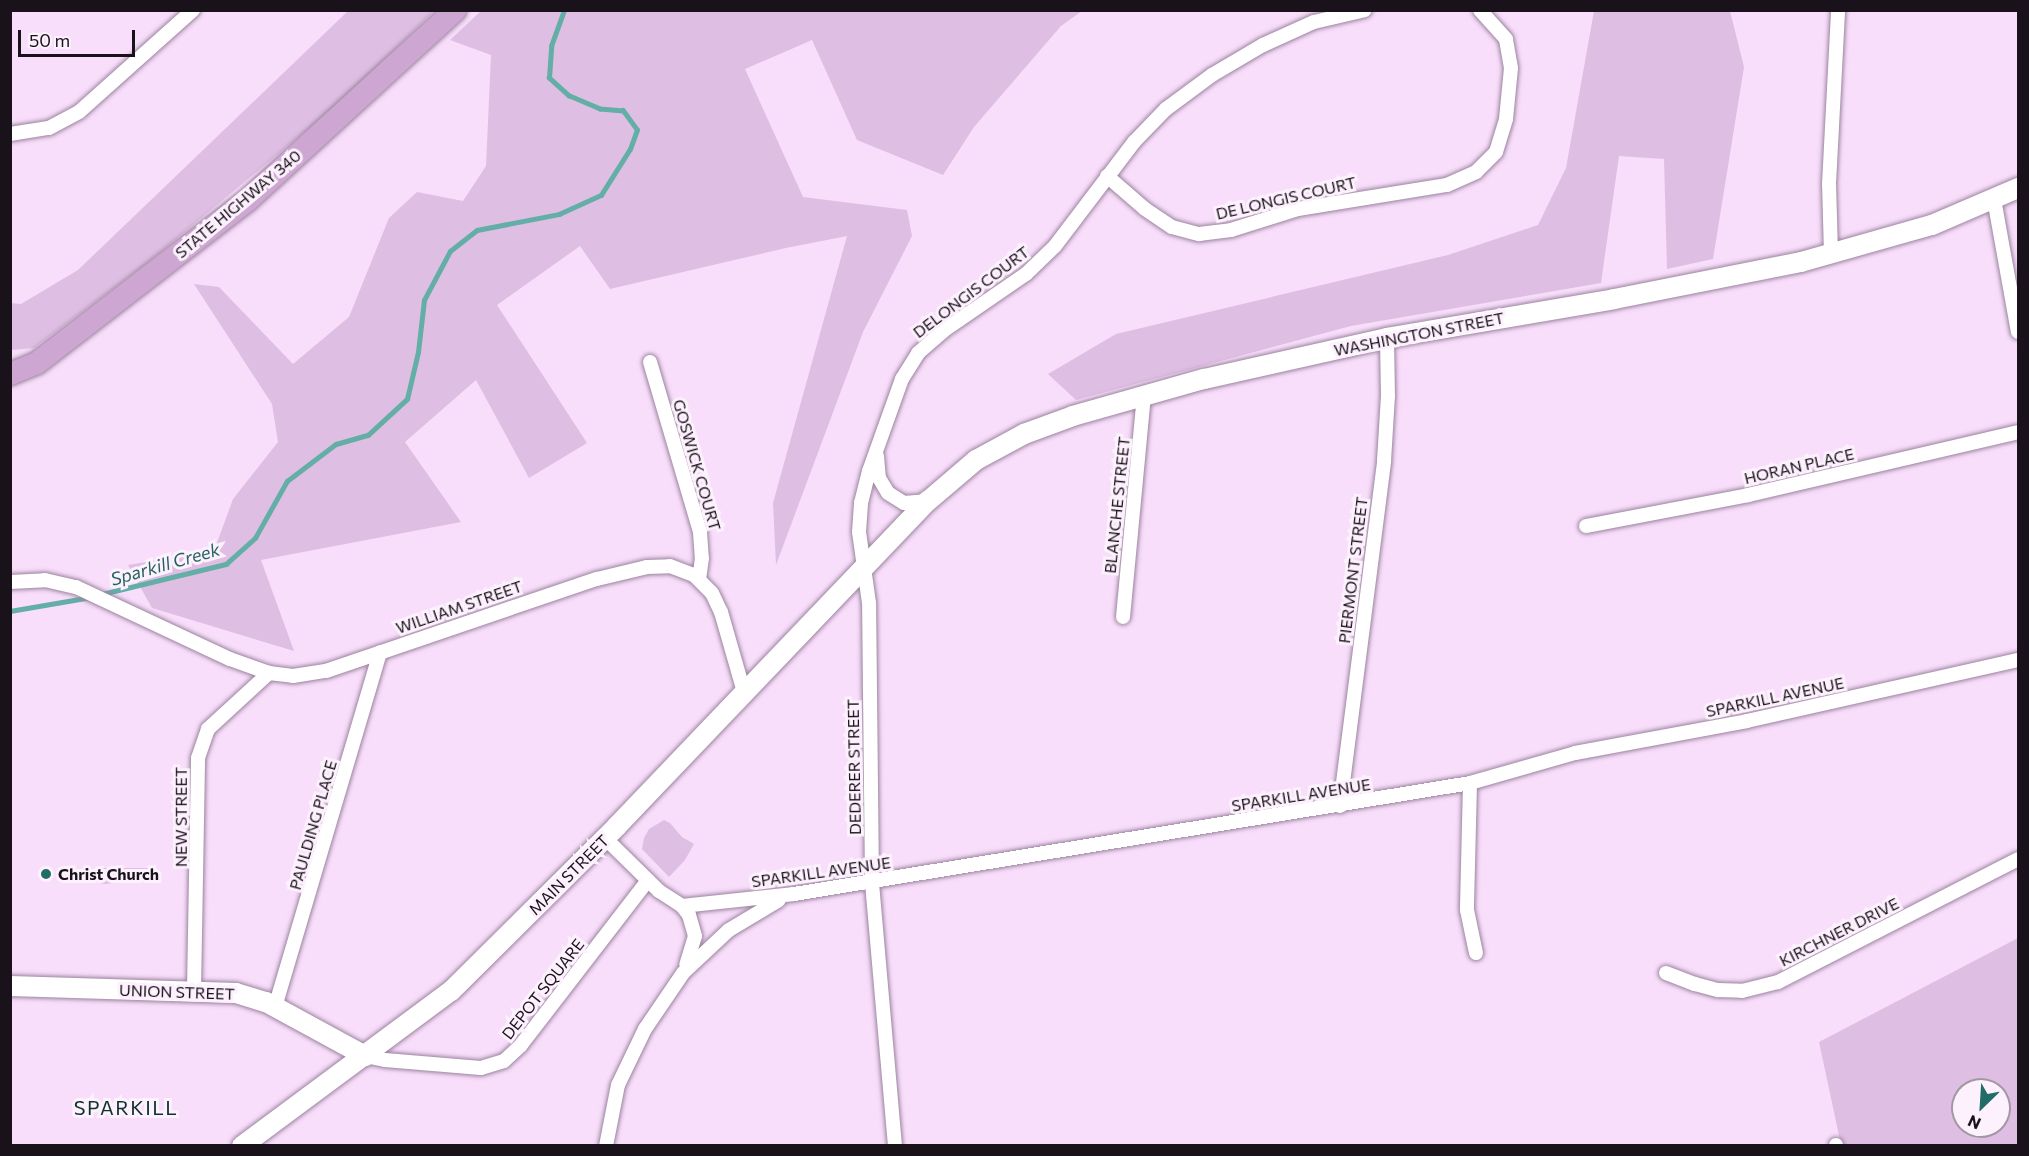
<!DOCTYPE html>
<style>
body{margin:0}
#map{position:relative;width:2029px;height:1156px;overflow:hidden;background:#f8defb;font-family:Commissioner,sans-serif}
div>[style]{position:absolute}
.green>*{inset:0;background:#dfbee3}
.stream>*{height:4.5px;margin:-2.25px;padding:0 2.25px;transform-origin:2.25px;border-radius:2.25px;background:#63aea7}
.roads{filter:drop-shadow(0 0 2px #9b839e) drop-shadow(0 0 2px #9b839e)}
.minor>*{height:14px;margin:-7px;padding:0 7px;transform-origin:7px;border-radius:7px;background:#fff}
.secondary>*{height:20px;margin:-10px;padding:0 10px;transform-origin:10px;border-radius:10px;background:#fff}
.primary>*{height:22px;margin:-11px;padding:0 11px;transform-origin:11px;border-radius:11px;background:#cda7d2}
.dots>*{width:16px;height:16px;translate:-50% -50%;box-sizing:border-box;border:3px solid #fcf1fd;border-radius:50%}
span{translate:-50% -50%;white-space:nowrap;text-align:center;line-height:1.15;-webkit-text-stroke:6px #fcf1fd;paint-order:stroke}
.street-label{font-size:16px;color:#1a121b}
.poi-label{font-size:16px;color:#1a121b;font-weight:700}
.left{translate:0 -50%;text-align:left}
.water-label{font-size:18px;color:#25625e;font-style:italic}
.quarter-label{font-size:20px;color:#0e312e;letter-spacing:1.5px}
.frame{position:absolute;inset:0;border:12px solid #1a121b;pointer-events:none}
.north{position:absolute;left:1951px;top:1078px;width:60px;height:60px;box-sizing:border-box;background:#fcf1fd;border:2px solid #a298a3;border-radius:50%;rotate:205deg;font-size:16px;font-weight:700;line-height:24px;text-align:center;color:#1a121b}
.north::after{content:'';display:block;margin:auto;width:21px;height:27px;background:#226c67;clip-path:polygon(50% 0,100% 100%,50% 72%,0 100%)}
.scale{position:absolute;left:18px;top:30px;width:117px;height:27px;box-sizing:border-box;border:3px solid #1a121b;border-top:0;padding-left:8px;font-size:18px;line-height:21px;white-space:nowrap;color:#1a121b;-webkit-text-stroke:4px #fcf1fd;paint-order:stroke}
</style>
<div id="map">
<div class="green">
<i style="clip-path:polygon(348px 11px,434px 11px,345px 98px,152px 259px,34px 348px,11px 350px,10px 303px,21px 304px,78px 270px)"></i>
<i style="clip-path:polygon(481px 11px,1082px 11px,1061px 26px,974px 127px,943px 175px,857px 140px,812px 40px,745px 69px,803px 197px,907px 210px,912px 236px,863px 332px,776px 565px,773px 503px,847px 236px,786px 248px,610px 289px,580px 246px,497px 305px,587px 443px,529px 478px,476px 380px,405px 442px,461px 522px,261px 560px,294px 651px,152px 608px,128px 565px,214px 551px,233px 499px,278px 442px,272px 404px,194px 284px,219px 287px,293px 364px,349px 317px,389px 218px,417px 192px,463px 201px,486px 166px,491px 55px,450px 40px)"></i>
<i style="clip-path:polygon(1594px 11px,1730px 11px,1744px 67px,1713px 259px,1667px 269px,1664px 159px,1619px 156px,1601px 283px,1351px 326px,1076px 400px,1048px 374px,1116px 334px,1448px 255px,1538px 225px,1566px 168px)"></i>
<i style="clip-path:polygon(664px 820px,670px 823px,682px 837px,694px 844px,685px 860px,669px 877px,642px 849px,644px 838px,649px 829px)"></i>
<i style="clip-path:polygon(101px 868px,155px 868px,159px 872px,152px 879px,104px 884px,100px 883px,95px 876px)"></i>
<i style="clip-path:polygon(evenodd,2018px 938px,2018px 1145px,1841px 1145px,1819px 1042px,2018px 938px,1963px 1090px,1999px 1090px,1999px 1126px,1963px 1126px,1963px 1090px)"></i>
</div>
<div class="stream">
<i style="left:102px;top:594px;width:128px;rotate:-13.6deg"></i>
<i style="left:226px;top:564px;width:39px;rotate:-42deg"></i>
<i style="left:255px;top:538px;width:65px;rotate:-60.7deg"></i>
<i style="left:287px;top:481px;width:61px;rotate:-37.1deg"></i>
<i style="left:336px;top:444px;width:33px;rotate:-16deg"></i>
<i style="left:368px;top:435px;width:53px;rotate:-42.7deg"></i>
<i style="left:407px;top:399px;width:48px;rotate:-76.8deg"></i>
<i style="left:418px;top:352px;width:52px;rotate:-83.4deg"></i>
<i style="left:424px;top:300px;width:55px;rotate:-62deg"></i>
<i style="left:450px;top:251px;width:34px;rotate:-38deg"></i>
<i style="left:477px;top:230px;width:84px;rotate:-11deg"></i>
<i style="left:559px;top:214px;width:46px;rotate:-24.3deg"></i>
<i style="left:601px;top:195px;width:54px;rotate:-57.8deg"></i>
<i style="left:630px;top:149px;width:20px;rotate:-70deg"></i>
<i style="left:637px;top:130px;width:24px;rotate:-126deg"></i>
<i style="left:623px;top:111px;width:23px;rotate:-175deg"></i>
<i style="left:600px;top:109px;width:34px;rotate:-157deg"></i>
<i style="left:569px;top:96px;width:27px;rotate:-138deg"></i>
<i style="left:549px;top:78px;width:32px;rotate:-86deg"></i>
<i style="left:551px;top:46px;width:38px;rotate:-70deg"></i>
<i style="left:10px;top:611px;width:82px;rotate:-9.8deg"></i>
</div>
<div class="roads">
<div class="minor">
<i style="left:10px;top:134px;width:39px;rotate:-9deg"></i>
<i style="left:49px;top:128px;width:34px;rotate:-28deg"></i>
<i style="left:79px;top:112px;width:153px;rotate:-41.8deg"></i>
<i style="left:1107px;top:176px;width:50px;rotate:41deg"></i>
<i style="left:1145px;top:209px;width:32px;rotate:34deg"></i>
<i style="left:1172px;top:227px;width:28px;rotate:15deg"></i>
<i style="left:1199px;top:234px;width:32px;rotate:-7deg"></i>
<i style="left:1231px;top:230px;width:70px;rotate:-17.4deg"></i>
<i style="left:1298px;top:209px;width:151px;rotate:-9.2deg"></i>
<i style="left:1447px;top:185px;width:32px;rotate:-24deg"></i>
<i style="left:1476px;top:172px;width:28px;rotate:-45deg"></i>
<i style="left:1496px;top:152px;width:34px;rotate:-73deg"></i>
<i style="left:1506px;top:119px;width:51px;rotate:-84.4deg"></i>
<i style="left:1511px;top:68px;width:29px;rotate:-100deg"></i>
<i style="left:1506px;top:39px;width:39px;rotate:-132deg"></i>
<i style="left:1994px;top:199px;width:135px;rotate:79.8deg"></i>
<i style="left:1831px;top:254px;width:70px;rotate:-91.6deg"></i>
<i style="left:1829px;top:184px;width:174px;rotate:-87deg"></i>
<i style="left:650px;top:362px;width:177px;rotate:73.6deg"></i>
<i style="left:700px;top:532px;width:26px;rotate:86deg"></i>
<i style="left:702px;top:558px;width:21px;rotate:98deg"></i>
<i style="left:877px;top:456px;width:22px;rotate:85deg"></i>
<i style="left:879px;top:478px;width:17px;rotate:59deg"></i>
<i style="left:888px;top:493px;width:19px;rotate:32deg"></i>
<i style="left:904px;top:503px;width:24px;rotate:-5deg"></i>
<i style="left:1586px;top:526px;width:165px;rotate:-10.8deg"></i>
<i style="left:1748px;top:495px;width:277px;rotate:-13.1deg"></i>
<i style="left:10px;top:582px;width:35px;rotate:-3deg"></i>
<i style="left:45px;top:580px;width:32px;rotate:13deg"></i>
<i style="left:76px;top:587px;width:170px;rotate:25.1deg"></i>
<i style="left:230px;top:659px;width:41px;rotate:19.7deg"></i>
<i style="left:269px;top:673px;width:24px;rotate:7deg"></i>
<i style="left:293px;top:676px;width:33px;rotate:-9deg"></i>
<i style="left:326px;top:671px;width:286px;rotate:-18.8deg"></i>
<i style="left:597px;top:579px;width:51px;rotate:-13.5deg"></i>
<i style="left:647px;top:567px;width:23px;rotate:-2deg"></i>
<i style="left:670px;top:566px;width:26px;rotate:21deg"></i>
<i style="left:694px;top:575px;width:25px;rotate:45deg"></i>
<i style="left:712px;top:593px;width:21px;rotate:65deg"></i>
<i style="left:721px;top:612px;width:83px;rotate:74deg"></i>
<i style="left:1123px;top:617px;width:222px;rotate:-84.6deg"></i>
<i style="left:1470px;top:783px;width:127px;rotate:91.4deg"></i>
<i style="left:1467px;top:910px;width:44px;rotate:78.2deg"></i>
<i style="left:1340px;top:806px;width:348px;rotate:-82.7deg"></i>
<i style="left:1384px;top:461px;width:65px;rotate:-86.5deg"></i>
<i style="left:1388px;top:396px;width:58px;rotate:-91deg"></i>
<i style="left:605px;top:838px;width:76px;rotate:44.5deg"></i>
<i style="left:659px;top:891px;width:27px;rotate:33deg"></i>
<i style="left:682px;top:906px;width:113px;rotate:-6.1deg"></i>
<i style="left:794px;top:894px;width:685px;rotate:-9.32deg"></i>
<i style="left:1470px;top:783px;width:109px;rotate:-15.9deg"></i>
<i style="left:1575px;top:753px;width:175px;rotate:-10.5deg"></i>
<i style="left:1747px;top:721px;width:278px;rotate:-12.7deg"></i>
<i style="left:682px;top:906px;width:11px;rotate:52deg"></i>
<i style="left:689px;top:915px;width:22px;rotate:74deg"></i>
<i style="left:695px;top:936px;width:30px;rotate:107deg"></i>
<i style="left:1666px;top:973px;width:31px;rotate:21deg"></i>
<i style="left:1695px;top:984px;width:24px;rotate:15deg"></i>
<i style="left:1718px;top:990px;width:24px;rotate:2deg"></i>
<i style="left:1742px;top:991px;width:37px;rotate:-14deg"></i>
<i style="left:1778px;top:982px;width:270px;rotate:-27.1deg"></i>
<i style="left:194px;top:991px;width:233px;rotate:-89deg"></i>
<i style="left:198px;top:758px;width:31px;rotate:-71deg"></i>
<i style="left:208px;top:729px;width:83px;rotate:-42.6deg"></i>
<i style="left:275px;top:1007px;width:370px;rotate:-73.5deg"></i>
<i style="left:365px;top:1056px;width:20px;rotate:11deg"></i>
<i style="left:385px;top:1060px;width:96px;rotate:4.8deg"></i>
<i style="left:481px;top:1068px;width:24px;rotate:-17deg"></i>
<i style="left:504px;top:1061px;width:23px;rotate:-43deg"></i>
<i style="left:521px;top:1045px;width:208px;rotate:-52.4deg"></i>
<i style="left:1836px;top:1145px;width:1px;rotate:90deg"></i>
<i style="left:606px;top:1146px;width:62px;rotate:-78.9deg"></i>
<i style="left:618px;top:1085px;width:62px;rotate:-64.3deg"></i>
<i style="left:645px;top:1029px;width:68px;rotate:-55.8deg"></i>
<i style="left:683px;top:973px;width:63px;rotate:-43.1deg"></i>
<i style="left:729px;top:930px;width:58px;rotate:-31deg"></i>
<i style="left:895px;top:1146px;width:265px;rotate:-95deg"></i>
<i style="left:872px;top:882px;width:279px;rotate:-90.6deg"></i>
<i style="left:869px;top:603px;width:72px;rotate:-98deg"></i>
<i style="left:859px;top:532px;width:29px;rotate:-86deg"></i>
<i style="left:861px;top:503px;width:33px;rotate:-76deg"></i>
<i style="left:869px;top:471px;width:98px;rotate:-70.3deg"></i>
<i style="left:902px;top:379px;width:31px;rotate:-58deg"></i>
<i style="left:918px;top:353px;width:33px;rotate:-41deg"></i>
<i style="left:943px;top:331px;width:101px;rotate:-34.5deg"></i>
<i style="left:1026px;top:274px;width:40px;rotate:-44deg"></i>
<i style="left:1055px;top:246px;width:131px;rotate:-52.8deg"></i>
<i style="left:1134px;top:142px;width:46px;rotate:-45.9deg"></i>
<i style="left:1166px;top:109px;width:57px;rotate:-36.5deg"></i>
<i style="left:1212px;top:75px;width:59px;rotate:-30.5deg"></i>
<i style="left:1263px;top:45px;width:56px;rotate:-24.3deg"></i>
<i style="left:1314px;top:22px;width:52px;rotate:-13.2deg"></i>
</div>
<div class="secondary">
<i style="left:10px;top:986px;width:226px;rotate:1.8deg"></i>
<i style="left:236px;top:993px;width:31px;rotate:17deg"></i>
<i style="left:266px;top:1002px;width:113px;rotate:28.6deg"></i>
<i style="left:242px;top:1146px;width:260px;rotate:-36.6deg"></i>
<i style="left:451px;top:991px;width:234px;rotate:-44.8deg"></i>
<i style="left:617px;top:826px;width:450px;rotate:-46.3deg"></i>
<i style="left:928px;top:501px;width:63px;rotate:-40.5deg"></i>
<i style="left:976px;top:460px;width:55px;rotate:-28.4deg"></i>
<i style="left:1024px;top:434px;width:52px;rotate:-20.2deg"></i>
<i style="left:1073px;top:416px;width:136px;rotate:-15.8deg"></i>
<i style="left:1204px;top:379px;width:188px;rotate:-12.6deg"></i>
<i style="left:1387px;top:338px;width:230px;rotate:-9.7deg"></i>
<i style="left:1614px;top:299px;width:191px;rotate:-11.2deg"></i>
<i style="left:1801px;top:262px;width:136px;rotate:-15.8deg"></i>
<i style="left:1932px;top:225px;width:94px;rotate:-23.3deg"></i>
</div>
<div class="primary">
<i style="left:10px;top:374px;width:29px;rotate:-22deg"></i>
<i style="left:37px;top:363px;width:267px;rotate:-37.7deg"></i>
<i style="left:248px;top:200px;width:281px;rotate:-42.5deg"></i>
</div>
</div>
<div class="dots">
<i style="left:46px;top:874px;background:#226c67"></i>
</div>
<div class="street-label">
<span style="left:1286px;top:198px;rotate:-13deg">DE LONGIS COURT</span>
<span style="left:238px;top:204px;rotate:-40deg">STATE HIGHWAY 340</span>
<span style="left:971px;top:292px;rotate:-37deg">DELONGIS COURT</span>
<span style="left:1419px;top:334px;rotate:-11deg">WASHINGTON STREET</span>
<span style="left:697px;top:465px;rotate:74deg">GOSWICK COURT</span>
<span style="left:1799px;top:466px;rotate:-13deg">HORAN PLACE</span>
<span style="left:1117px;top:505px;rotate:-84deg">BLANCHE STREET</span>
<span style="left:1353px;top:570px;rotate:-83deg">PIERMONT STREET</span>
<span style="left:459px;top:607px;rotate:-19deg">WILLIAM STREET</span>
<span style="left:1775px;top:697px;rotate:-12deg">SPARKILL AVENUE</span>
<span style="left:854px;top:767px;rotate:-91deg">DEDERER STREET</span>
<span style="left:1301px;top:795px;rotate:-9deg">SPARKILL AVENUE</span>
<span style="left:181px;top:817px;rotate:-90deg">NEW STREET</span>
<span style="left:313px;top:825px;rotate:-74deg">PAULDING PLACE</span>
<span style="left:821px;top:872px;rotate:-8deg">SPARKILL AVENUE</span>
<span style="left:569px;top:875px;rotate:-45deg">MAIN STREET</span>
<span style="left:1839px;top:932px;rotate:-27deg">KIRCHNER DRIVE</span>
<span style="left:543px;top:989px;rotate:-52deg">DEPOT SQUARE</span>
<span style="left:177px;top:992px;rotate:2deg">UNION STREET</span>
</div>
<div class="poi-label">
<span class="left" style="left:58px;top:874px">Christ Church</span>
</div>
<div class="water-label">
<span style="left:165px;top:564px;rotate:-16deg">Sparkill Creek</span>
</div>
<div class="quarter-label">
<span style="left:126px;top:1107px">SPARKILL</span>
</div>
<div class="frame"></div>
<div class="north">N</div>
<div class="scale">50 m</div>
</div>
